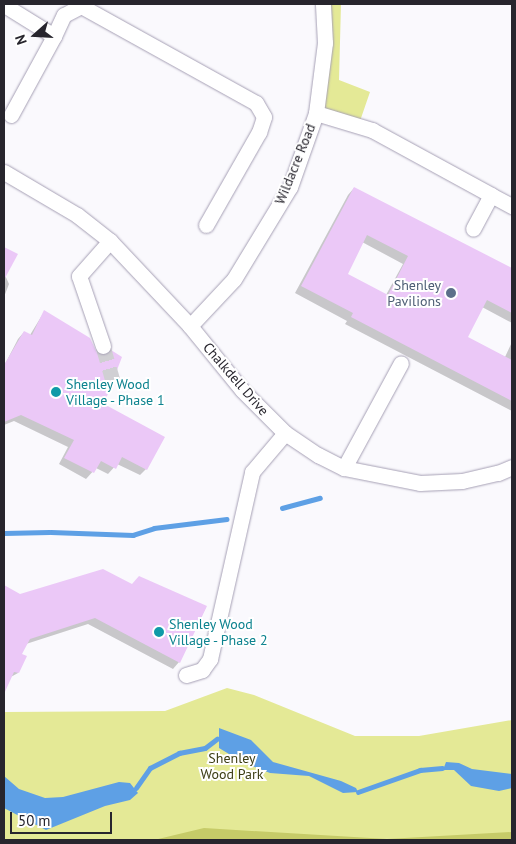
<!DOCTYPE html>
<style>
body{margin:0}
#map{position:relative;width:516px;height:844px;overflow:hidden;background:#faf9fd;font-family:"PT Sans",sans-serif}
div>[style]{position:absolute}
.green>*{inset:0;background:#e4e996}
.forest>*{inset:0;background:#c6cb68}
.water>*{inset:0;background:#5ea0e5}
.shadow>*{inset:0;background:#0003}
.stream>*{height:4.5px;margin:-2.25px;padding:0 2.25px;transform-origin:2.25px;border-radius:2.25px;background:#5ea0e5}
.building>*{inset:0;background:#ebc8f7}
.minor-tunnel>*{height:15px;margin-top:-7.5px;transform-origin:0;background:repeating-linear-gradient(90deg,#d0cfd3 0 15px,transparent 0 23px)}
.roads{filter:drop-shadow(0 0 1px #a6a0b5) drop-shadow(0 0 1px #a6a0b5)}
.minor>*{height:15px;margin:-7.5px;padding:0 7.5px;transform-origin:7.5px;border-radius:7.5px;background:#fff}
.dots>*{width:14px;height:14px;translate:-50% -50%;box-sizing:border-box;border:2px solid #fff;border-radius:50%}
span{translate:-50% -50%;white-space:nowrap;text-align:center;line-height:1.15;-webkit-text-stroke:4px #fff;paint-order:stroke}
.street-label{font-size:14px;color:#27252d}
.service-label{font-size:14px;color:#4e5e75}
.right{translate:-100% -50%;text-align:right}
.culture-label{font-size:14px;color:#0d838f}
.left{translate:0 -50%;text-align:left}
.park-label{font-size:14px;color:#3d3e15}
.frame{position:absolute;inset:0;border:5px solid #27252d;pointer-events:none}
.north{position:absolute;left:10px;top:10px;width:50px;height:50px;-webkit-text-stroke:4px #fff;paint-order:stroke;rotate:251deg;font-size:14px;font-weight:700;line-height:20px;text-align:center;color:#27252d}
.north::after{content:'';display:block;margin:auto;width:18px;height:22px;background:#27252d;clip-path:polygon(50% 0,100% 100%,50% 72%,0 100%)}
.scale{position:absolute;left:10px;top:812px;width:102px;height:22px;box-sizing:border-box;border:2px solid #27252d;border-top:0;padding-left:6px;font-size:15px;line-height:18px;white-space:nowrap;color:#27252d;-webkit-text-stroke:4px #fff;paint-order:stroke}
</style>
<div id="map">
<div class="green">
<i style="clip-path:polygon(323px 4px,341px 4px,339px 80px,370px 92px,360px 121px,317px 109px)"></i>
<i style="clip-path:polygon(227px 688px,254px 695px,355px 736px,419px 736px,512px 720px,512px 840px,4px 840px,4px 712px,165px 711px)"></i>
</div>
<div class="forest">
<i style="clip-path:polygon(204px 828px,387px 839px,512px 832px,512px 840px,154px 840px)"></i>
</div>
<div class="water">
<i style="clip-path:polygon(219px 728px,251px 740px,273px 762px,341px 781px,356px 788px,358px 792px,343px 793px,309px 776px,270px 773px,244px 763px,219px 748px)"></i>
<i style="clip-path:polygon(446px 762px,459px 763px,472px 769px,512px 774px,512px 788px,499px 791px,471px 786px,454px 770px,443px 770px)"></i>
<i style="clip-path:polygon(4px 776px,19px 789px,45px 798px,63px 797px,119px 782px,130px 783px,138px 793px,130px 800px,105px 806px,46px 830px,4px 808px)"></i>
</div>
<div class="shadow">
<i style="clip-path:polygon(evenodd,354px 188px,512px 269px,512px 323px,482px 307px,466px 337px,505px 357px,512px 342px,512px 411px,345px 324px,347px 321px,295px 293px,348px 195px,354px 188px,362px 242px,403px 264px,386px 295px,346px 274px,362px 242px)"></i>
<i style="clip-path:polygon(4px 248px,16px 255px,5px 275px,9px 284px,4px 297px)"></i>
<i style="clip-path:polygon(44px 312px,146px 469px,140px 475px,117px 464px,108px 474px,96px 468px,86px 479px,59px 464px,68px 447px,14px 421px,4px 425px,4px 366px,18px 339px,24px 332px,30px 335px)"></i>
<i style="clip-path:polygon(132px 585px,206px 607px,179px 662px,173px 669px,88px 624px,26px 644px,20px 654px,18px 673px,9px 678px,4px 691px,4px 587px,19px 595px)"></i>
</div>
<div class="stream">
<i style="left:282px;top:508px;width:39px;rotate:-15deg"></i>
<i style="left:51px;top:532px;width:82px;rotate:2.1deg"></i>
<i style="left:133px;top:535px;width:22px;rotate:-18deg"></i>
<i style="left:154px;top:528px;width:73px;rotate:-7.1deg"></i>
<i style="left:4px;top:533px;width:45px;rotate:-1.3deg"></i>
<i style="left:136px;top:788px;width:24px;rotate:-55deg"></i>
<i style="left:150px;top:768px;width:33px;rotate:-27deg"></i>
<i style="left:179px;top:753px;width:26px;rotate:-11deg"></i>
<i style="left:205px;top:748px;width:15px;rotate:-37deg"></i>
<i style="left:358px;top:792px;width:66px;rotate:-19.5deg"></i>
<i style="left:420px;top:770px;width:22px;rotate:-5deg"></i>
</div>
<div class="building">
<i style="clip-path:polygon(evenodd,354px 187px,512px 268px,512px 313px,487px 300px,468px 337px,512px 360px,512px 401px,351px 317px,353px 313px,301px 286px,354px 187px,367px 235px,408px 256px,388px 295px,348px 274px,367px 235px)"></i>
<i style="clip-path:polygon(4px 247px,18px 254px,4px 280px)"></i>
<i style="clip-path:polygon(44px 310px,90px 338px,97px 353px,106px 355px,111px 350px,122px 357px,104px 404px,165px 437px,147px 470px,122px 457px,116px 469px,101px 461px,94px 473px,64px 458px,74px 440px,21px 415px,4px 422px,4px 365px,24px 331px,32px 335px)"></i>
<i style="clip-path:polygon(103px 569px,132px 584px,139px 576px,207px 606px,180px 663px,95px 618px,30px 639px,22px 654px,27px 656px,19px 673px,14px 672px,4px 694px,4px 585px,20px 594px)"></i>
</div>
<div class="minor-tunnel">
<i style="left:103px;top:346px;width:35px;rotate:74deg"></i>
</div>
<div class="roads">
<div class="minor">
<i style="left:4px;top:5px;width:59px;rotate:31.8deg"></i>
<i style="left:54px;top:36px;width:23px;rotate:-65deg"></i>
<i style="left:64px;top:15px;width:19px;rotate:-28deg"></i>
<i style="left:81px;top:6px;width:200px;rotate:29deg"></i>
<i style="left:256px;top:103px;width:16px;rotate:60deg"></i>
<i style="left:264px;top:117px;width:16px;rotate:108deg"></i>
<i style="left:259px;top:132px;width:107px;rotate:119.7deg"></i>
<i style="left:316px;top:113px;width:59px;rotate:16.9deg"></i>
<i style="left:372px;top:130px;width:136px;rotate:28.6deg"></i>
<i style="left:491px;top:195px;width:38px;rotate:118deg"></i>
<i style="left:11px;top:115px;width:90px;rotate:-61.4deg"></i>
<i style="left:4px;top:172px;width:85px;rotate:30.5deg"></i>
<i style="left:77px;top:215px;width:42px;rotate:38.2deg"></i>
<i style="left:110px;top:241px;width:117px;rotate:46.7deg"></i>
<i style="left:190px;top:326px;width:82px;rotate:50.9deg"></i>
<i style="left:242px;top:390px;width:61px;rotate:45deg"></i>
<i style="left:285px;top:433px;width:40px;rotate:34deg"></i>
<i style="left:318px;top:455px;width:29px;rotate:27deg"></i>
<i style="left:344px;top:468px;width:77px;rotate:11.2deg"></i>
<i style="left:420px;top:483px;width:42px;rotate:-2.7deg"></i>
<i style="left:462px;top:481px;width:37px;rotate:-13deg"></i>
<i style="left:498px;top:473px;width:15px;rotate:-23deg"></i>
<i style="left:491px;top:195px;width:24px;rotate:28deg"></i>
<i style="left:190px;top:326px;width:64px;rotate:-46.9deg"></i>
<i style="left:234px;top:279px;width:108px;rotate:-58.7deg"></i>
<i style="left:290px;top:187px;width:78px;rotate:-70.6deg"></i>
<i style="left:316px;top:113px;width:71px;rotate:-82.7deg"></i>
<i style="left:325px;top:43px;width:39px;rotate:-93deg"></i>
<i style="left:103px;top:346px;width:74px;rotate:-108.9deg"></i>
<i style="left:79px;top:276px;width:47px;rotate:-48.5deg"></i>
<i style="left:344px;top:468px;width:119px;rotate:-61.5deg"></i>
<i style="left:186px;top:675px;width:17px;rotate:-17deg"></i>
<i style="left:202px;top:670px;width:14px;rotate:-54deg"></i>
<i style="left:210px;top:659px;width:192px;rotate:-77.3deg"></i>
<i style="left:252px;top:472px;width:51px;rotate:-49.8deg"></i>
</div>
</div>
<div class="dots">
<i style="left:451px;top:293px;background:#5c6f8a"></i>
<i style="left:56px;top:392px;background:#0f9aa8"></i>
<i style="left:159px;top:632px;background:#0f9aa8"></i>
</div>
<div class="street-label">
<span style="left:295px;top:164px;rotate:-68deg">Wildacre Road</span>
<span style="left:236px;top:379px;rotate:49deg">Chalkdell Drive</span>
</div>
<div class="service-label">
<span class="right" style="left:441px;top:293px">Shenley<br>Pavilions</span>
</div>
<div class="culture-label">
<span class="left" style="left:66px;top:392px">Shenley Wood<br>Village - Phase 1</span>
<span class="left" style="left:169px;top:632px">Shenley Wood<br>Village - Phase 2</span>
</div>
<div class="park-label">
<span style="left:232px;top:766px">Shenley<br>Wood Park</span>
</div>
<div class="frame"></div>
<div class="north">N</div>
<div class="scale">50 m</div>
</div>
